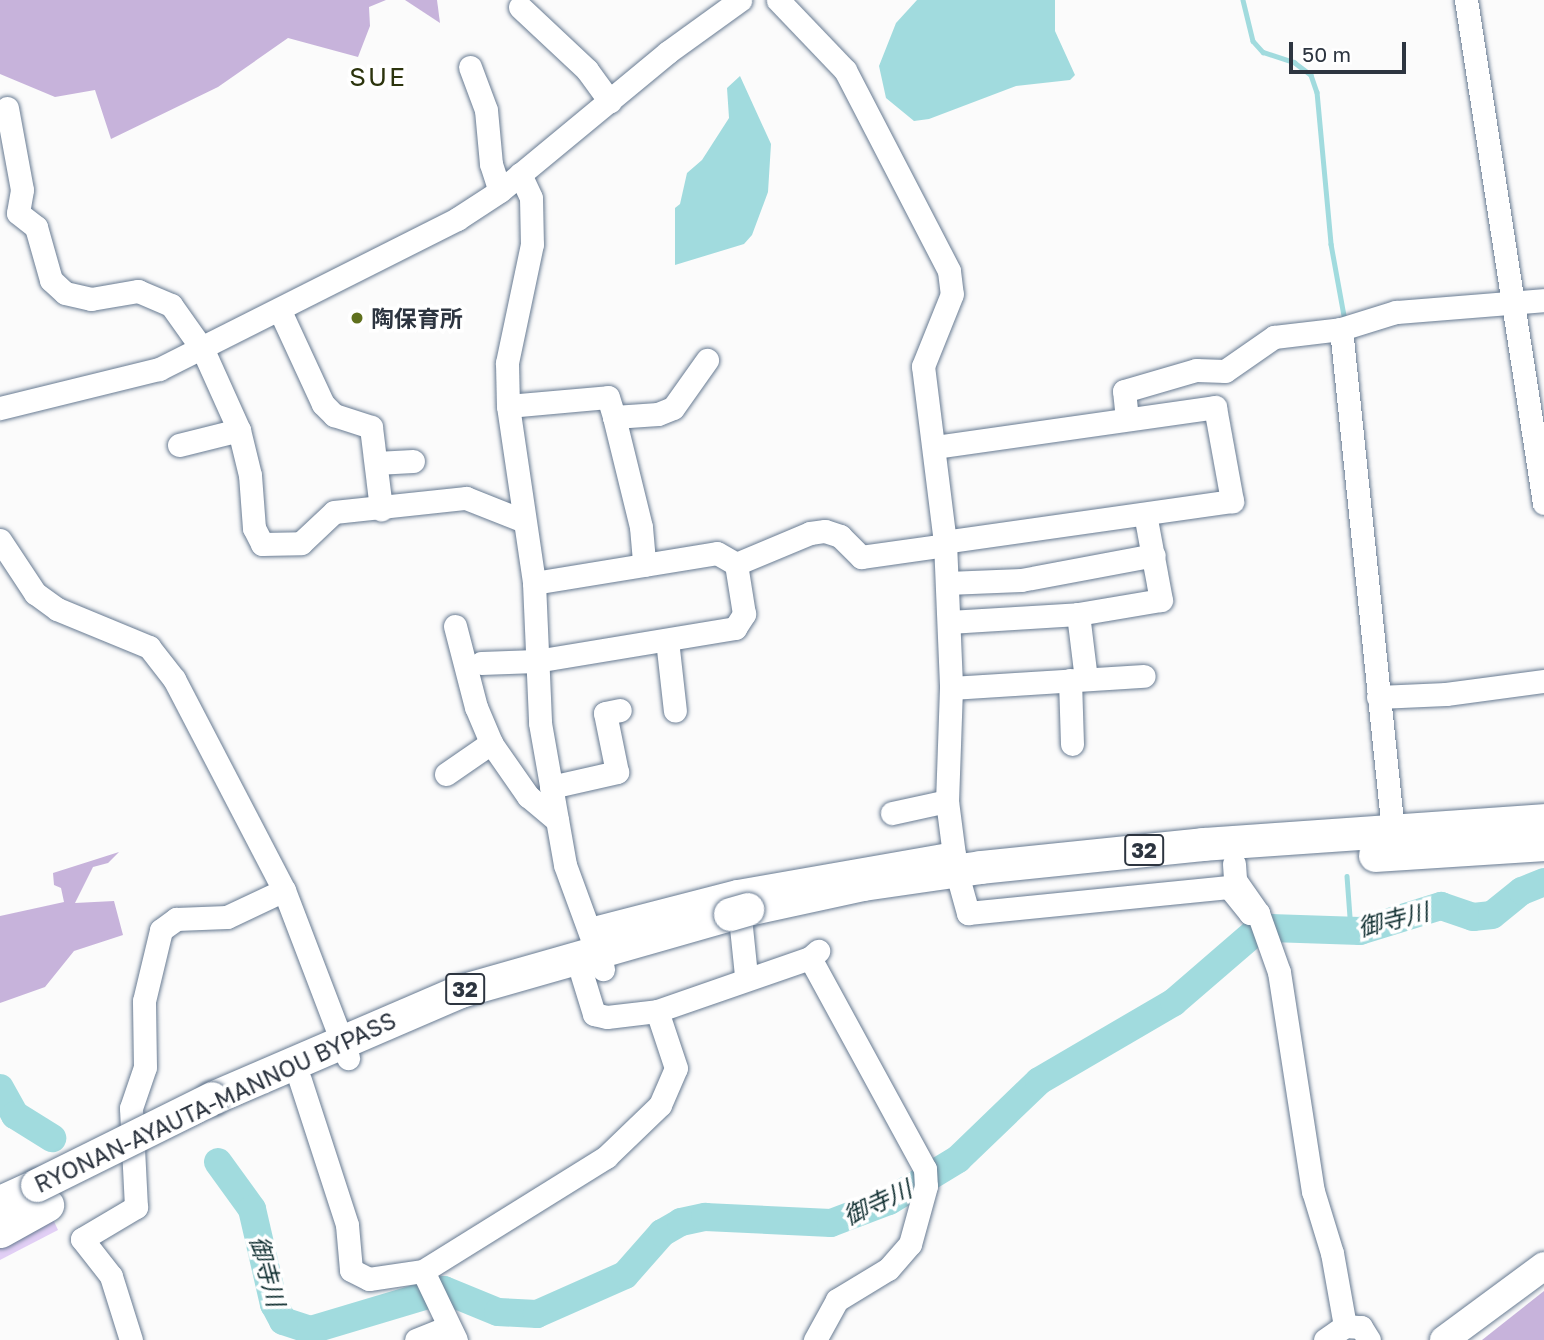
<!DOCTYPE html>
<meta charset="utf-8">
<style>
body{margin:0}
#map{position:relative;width:1544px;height:1340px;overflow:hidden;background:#fbfbfb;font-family:"Golos Text","Noto Sans JP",sans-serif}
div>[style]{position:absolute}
.green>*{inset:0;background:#e2cff5}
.forest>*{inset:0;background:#c7b3db}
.water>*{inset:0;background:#a1dbde}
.stream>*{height:4.5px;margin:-2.25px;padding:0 2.25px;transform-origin:2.25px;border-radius:2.25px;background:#a1dbde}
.river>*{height:28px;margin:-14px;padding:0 14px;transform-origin:14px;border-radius:14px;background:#a1dbde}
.roads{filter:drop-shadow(0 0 2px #687b92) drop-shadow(0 0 2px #687b92)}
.minor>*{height:23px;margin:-11.5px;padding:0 11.5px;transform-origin:11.5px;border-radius:11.5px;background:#fff}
.major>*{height:28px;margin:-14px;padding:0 14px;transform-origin:14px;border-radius:14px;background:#fff}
.highway>*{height:33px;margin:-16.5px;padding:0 16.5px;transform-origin:16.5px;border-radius:16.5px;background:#fff}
.bridges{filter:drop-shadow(0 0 2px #687b92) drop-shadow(0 0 2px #687b92)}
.highway-bridge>*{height:33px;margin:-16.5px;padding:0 16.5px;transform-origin:16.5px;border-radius:16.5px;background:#fff}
.dots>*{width:19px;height:19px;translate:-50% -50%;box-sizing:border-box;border:4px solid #fff;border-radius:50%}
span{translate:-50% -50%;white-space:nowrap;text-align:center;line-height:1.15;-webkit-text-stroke:7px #fff;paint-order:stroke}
.shield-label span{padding:2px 5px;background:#fff;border:2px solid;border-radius:5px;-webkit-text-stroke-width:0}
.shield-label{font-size:21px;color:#2d3540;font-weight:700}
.poi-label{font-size:23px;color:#2d3540;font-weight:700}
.left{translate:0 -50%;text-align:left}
.street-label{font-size:23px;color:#2d3540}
.water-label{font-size:24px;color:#143234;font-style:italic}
.quarter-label{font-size:26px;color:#2c340d;letter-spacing:2px}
.scale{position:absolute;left:1289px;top:42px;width:117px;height:32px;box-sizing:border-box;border:4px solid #2d3540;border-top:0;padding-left:9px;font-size:21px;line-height:24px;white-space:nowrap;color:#2d3540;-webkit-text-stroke:5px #fff;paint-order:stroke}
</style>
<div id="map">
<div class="green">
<i style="clip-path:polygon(51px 1215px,58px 1230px,0 1260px,0 1242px)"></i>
</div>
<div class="forest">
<i style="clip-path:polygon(0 0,386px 0,369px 7px,370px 26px,358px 57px,288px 38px,218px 87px,111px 139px,95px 90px,55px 97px,0 74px)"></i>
<i style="clip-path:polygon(405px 0,437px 0,440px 23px)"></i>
<i style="clip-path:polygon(119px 852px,108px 863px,93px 867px,75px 903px,114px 901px,123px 935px,74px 951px,45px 987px,0 1003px,0 916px,64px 902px,61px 888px,54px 885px,53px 873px)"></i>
<i style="clip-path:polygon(1544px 1291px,1544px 1340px,1482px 1340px)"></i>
</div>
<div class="water">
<i style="clip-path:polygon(917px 0,1055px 0,1055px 31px,1075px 75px,1070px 80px,1016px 86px,929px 119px,914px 121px,886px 98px,879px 66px,896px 23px)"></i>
<i style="clip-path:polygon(740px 76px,771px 144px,768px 192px,752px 235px,744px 244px,675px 265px,675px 208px,680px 204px,687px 173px,702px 160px,729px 118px,727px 88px)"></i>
</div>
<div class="stream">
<i style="left:1243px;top:0;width:42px;rotate:76.3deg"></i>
<i style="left:1253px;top:41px;width:15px;rotate:48deg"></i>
<i style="left:1263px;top:52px;width:33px;rotate:18deg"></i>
<i style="left:1294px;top:62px;width:21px;rotate:37deg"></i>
<i style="left:1311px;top:75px;width:18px;rotate:71deg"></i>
<i style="left:1317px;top:92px;width:153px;rotate:84.7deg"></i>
<i style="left:1331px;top:244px;width:78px;rotate:79.7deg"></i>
<i style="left:1347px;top:876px;width:55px;rotate:85.8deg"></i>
</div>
<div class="river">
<i style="left:0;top:1088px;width:31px;rotate:61deg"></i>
<i style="left:15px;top:1115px;width:44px;rotate:31.9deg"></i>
<i style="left:218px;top:1162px;width:58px;rotate:54.1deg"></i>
<i style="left:252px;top:1209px;width:98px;rotate:77deg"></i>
<i style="left:274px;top:1304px;width:19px;rotate:62deg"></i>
<i style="left:283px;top:1321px;width:29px;rotate:18deg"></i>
<i style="left:311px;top:1330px;width:139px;rotate:-16.7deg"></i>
<i style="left:444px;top:1290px;width:58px;rotate:22.2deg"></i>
<i style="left:498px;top:1312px;width:39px;rotate:3deg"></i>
<i style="left:537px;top:1314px;width:96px;rotate:-23.9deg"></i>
<i style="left:625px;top:1275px;width:56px;rotate:-48.6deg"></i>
<i style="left:662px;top:1233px;width:22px;rotate:-30deg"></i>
<i style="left:681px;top:1222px;width:25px;rotate:-12deg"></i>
<i style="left:705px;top:1217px;width:126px;rotate:2.7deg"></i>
<i style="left:831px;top:1223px;width:62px;rotate:-20.8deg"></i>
<i style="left:889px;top:1201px;width:81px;rotate:-31.3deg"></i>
<i style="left:958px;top:1159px;width:112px;rotate:-43.9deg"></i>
<i style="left:1039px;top:1081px;width:156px;rotate:-30.3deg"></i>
<i style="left:1174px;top:1002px;width:107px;rotate:-40.8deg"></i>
<i style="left:1255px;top:932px;width:16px;rotate:-15deg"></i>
<i style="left:1270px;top:928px;width:90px;rotate:1.9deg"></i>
<i style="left:1360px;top:931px;width:85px;rotate:-17.2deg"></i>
<i style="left:1441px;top:906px;width:34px;rotate:19deg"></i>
<i style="left:1473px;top:917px;width:19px;rotate:-6deg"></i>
<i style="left:1492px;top:915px;width:38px;rotate:-39deg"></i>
<i style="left:1522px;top:891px;width:24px;rotate:-22deg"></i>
</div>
<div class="roads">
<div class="minor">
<i style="left:778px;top:0;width:97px;rotate:46.3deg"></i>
<i style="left:845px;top:70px;width:226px;rotate:62.6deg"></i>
<i style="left:949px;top:271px;width:23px;rotate:83deg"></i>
<i style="left:952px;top:294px;width:78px;rotate:111.9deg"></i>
<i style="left:923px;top:366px;width:177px;rotate:82.9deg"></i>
<i style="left:945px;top:542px;width:146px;rotate:87.6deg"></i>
<i style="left:951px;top:688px;width:113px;rotate:92deg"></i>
<i style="left:947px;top:801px;width:70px;rotate:82.6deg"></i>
<i style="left:956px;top:870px;width:45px;rotate:74.4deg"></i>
<i style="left:968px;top:913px;width:262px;rotate:-5.7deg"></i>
<i style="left:1229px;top:887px;width:33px;rotate:51deg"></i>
<i style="left:1250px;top:913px;width:8px"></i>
<i style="left:1466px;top:0;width:509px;rotate:81.19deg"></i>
<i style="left:520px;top:7px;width:92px;rotate:43.2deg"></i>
<i style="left:587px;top:70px;width:39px;rotate:54deg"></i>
<i style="left:470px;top:67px;width:46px;rotate:69.6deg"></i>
<i style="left:486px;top:110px;width:54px;rotate:84.7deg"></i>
<i style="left:491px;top:164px;width:28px;rotate:72deg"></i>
<i style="left:7px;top:108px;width:83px;rotate:79.6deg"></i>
<i style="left:22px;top:190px;width:23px;rotate:100deg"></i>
<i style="left:18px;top:213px;width:23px;rotate:38deg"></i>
<i style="left:36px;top:227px;width:55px;rotate:74.2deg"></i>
<i style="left:51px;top:280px;width:19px;rotate:43deg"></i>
<i style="left:65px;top:293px;width:27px;rotate:13deg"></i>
<i style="left:91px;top:299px;width:48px;rotate:-9.7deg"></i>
<i style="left:138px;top:291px;width:36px;rotate:23deg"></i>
<i style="left:171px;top:305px;width:55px;rotate:54.6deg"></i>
<i style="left:203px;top:350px;width:88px;rotate:65.8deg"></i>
<i style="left:239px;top:430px;width:46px;rotate:76.3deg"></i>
<i style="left:250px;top:475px;width:53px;rotate:85.7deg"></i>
<i style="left:254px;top:528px;width:18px;rotate:63deg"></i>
<i style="left:262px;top:544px;width:39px;rotate:-1deg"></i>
<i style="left:301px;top:543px;width:45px;rotate:-43.2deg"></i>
<i style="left:334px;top:512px;width:133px;rotate:-6.1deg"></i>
<i style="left:466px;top:498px;width:62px;rotate:21.6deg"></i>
<i style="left:520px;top:174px;width:26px;rotate:65deg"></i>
<i style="left:531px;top:198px;width:46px;rotate:88.8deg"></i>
<i style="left:532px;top:244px;width:122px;rotate:101.9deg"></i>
<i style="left:507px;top:363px;width:43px;rotate:88.7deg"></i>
<i style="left:508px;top:406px;width:179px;rotate:81.6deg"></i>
<i style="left:534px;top:583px;width:140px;rotate:87.5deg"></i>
<i style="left:540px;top:723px;width:144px;rotate:80deg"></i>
<i style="left:565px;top:865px;width:111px;rotate:69.9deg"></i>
<i style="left:280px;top:311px;width:102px;rotate:65.2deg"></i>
<i style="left:323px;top:404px;width:16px;rotate:45deg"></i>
<i style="left:334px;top:415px;width:39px;rotate:18deg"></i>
<i style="left:371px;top:427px;width:83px;rotate:83deg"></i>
<i style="left:1341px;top:329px;width:505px;rotate:84.09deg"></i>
<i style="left:508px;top:406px;width:100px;rotate:-5.1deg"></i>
<i style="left:608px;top:397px;width:21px;rotate:73deg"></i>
<i style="left:614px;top:417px;width:44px;rotate:-3.9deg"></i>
<i style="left:658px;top:414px;width:16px;rotate:-22deg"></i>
<i style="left:673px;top:408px;width:59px;rotate:-54.7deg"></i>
<i style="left:0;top:408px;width:164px;rotate:-13.8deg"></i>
<i style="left:159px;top:369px;width:334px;rotate:-26.7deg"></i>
<i style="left:457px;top:219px;width:51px;rotate:-33.1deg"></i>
<i style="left:500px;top:191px;width:218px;rotate:-39.6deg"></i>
<i style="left:668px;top:52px;width:89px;rotate:-35.8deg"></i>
<i style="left:614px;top:417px;width:113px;rotate:76.2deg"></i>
<i style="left:641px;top:527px;width:38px;rotate:85deg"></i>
<i style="left:1127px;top:419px;width:28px;rotate:-96deg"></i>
<i style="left:1124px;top:391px;width:75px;rotate:-16.3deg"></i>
<i style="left:1196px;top:370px;width:29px;rotate:2deg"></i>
<i style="left:1225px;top:371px;width:60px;rotate:-34.8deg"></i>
<i style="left:1274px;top:337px;width:67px;rotate:-6.8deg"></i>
<i style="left:1341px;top:329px;width:58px;rotate:-17.2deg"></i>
<i style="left:1396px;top:312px;width:148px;rotate:-4.6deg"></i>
<i style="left:179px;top:445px;width:62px;rotate:-14deg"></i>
<i style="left:935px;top:447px;width:283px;rotate:-8.1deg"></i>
<i style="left:1215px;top:407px;width:96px;rotate:79.7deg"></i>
<i style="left:1232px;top:501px;width:290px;rotate:171.9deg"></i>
<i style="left:376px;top:463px;width:37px;rotate:-3deg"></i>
<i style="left:0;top:540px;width:64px;rotate:56.6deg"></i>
<i style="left:35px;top:593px;width:27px;rotate:36deg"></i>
<i style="left:57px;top:609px;width:100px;rotate:22.4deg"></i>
<i style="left:149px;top:647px;width:41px;rotate:52deg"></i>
<i style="left:174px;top:679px;width:238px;rotate:62.5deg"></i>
<i style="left:284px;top:890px;width:180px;rotate:69.1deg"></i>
<i style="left:534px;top:583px;width:185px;rotate:-9.3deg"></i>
<i style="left:717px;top:553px;width:22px;rotate:30deg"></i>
<i style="left:736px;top:564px;width:80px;rotate:-22.7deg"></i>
<i style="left:810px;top:533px;width:15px;rotate:-8deg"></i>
<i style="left:825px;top:531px;width:16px;rotate:18deg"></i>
<i style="left:840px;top:536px;width:30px;rotate:45deg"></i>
<i style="left:861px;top:557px;width:85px;rotate:-8.1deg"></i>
<i style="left:947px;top:583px;width:74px;rotate:-2.3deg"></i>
<i style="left:1021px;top:580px;width:135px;rotate:-10.6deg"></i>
<i style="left:1078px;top:614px;width:65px;rotate:83deg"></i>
<i style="left:949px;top:622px;width:129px;rotate:-3.5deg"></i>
<i style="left:1078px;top:614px;width:84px;rotate:-9.6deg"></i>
<i style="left:1161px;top:600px;width:87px;rotate:-100.5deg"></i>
<i style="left:455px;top:626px;width:84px;rotate:75.5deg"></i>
<i style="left:476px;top:707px;width:39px;rotate:67deg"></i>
<i style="left:491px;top:743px;width:65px;rotate:55.1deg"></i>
<i style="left:528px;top:796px;width:38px;rotate:40deg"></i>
<i style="left:667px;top:640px;width:71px;rotate:83.6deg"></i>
<i style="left:481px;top:663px;width:55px;rotate:-2.1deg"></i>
<i style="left:536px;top:661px;width:202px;rotate:-9.4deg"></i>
<i style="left:735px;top:628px;width:17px;rotate:-57deg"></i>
<i style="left:744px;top:614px;width:51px;rotate:-99.1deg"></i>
<i style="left:1070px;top:680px;width:64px;rotate:88.2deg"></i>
<i style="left:951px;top:688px;width:193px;rotate:-3.6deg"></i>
<i style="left:1378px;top:697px;width:68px;rotate:-2.5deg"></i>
<i style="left:1446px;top:694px;width:99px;rotate:-7.6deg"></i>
<i style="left:446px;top:774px;width:55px;rotate:-34.6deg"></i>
<i style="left:551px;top:787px;width:68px;rotate:-12.8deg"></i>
<i style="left:617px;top:772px;width:60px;rotate:-101.5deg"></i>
<i style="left:605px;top:713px;width:15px;rotate:-11deg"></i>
<i style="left:892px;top:813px;width:56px;rotate:-12.3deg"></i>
<i style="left:1234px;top:864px;width:16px;rotate:86deg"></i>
<i style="left:1235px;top:880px;width:40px;rotate:55.1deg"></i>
<i style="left:1258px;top:913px;width:63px;rotate:70.4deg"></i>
<i style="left:1279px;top:972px;width:222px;rotate:81.2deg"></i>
<i style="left:1313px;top:1191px;width:65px;rotate:73deg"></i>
<i style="left:1332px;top:1253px;width:74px;rotate:79.9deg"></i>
<i style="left:738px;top:898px;width:78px;rotate:84.1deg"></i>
<i style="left:590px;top:929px;width:152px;rotate:-14.5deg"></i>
<i style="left:737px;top:891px;width:220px;rotate:-9.9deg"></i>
<i style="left:810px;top:958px;width:240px;rotate:61.4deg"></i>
<i style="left:925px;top:1169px;width:17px;rotate:87deg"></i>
<i style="left:926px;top:1186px;width:60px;rotate:105.4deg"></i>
<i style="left:910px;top:1244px;width:33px;rotate:131deg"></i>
<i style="left:888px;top:1269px;width:60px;rotate:148.7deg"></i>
<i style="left:837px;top:1300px;width:46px;rotate:118.8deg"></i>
<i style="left:582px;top:975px;width:41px;rotate:72.9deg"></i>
<i style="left:594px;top:1014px;width:13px;rotate:13deg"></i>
<i style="left:607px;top:1017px;width:50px;rotate:-6.8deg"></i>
<i style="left:657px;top:1011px;width:162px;rotate:-19.1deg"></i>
<i style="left:810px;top:958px;width:11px;rotate:-41deg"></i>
<i style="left:300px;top:1080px;width:152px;rotate:72deg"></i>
<i style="left:347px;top:1225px;width:45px;rotate:84.9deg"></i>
<i style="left:351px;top:1270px;width:20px;rotate:27deg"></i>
<i style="left:369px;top:1279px;width:55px;rotate:-8.4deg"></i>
<i style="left:131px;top:1340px;width:67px;rotate:-107.4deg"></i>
<i style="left:111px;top:1276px;width:47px;rotate:-128.1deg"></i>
<i style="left:82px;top:1239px;width:63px;rotate:-30.7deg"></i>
<i style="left:136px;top:1207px;width:99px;rotate:-92.9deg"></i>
<i style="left:131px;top:1108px;width:43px;rotate:-71.1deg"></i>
<i style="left:145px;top:1067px;width:66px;rotate:-90.9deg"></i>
<i style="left:144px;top:1001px;width:73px;rotate:-76.5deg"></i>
<i style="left:161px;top:930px;width:19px;rotate:-36deg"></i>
<i style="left:176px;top:919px;width:51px;rotate:-2.2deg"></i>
<i style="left:227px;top:917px;width:63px;rotate:-25.3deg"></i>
<i style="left:416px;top:1340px;width:35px;rotate:-22deg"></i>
<i style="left:456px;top:1340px;width:76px;rotate:-115.6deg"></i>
<i style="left:423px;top:1271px;width:216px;rotate:-31.9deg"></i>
<i style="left:606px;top:1157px;width:75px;rotate:-43.9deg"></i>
<i style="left:660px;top:1105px;width:40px;rotate:-66.6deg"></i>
<i style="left:676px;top:1068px;width:60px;rotate:-108.4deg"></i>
<i style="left:1325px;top:1340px;width:24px;rotate:-35deg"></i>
<i style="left:1345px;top:1326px;width:16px;rotate:4deg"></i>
<i style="left:1361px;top:1327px;width:15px;rotate:58deg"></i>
</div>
<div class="major">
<i style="left:1444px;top:1340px;width:124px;rotate:-36.5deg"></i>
</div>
<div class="highway">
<i style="left:1375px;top:855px;width:169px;rotate:-3.7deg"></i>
<i style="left:747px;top:909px;width:119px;rotate:-12.2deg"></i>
<i style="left:863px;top:884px;width:119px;rotate:-8.2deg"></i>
<i style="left:981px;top:867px;width:223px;rotate:-5.9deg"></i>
<i style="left:1203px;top:844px;width:342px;rotate:-4deg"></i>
<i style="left:212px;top:1098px;width:270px;rotate:-23.3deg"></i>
<i style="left:460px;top:991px;width:281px;rotate:-15.9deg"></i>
<i style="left:0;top:1202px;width:41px;rotate:-24.7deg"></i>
<i style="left:0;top:1231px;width:54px;rotate:-29deg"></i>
</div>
</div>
<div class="bridges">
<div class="highway-bridge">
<i style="left:730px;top:914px;width:18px;rotate:-16deg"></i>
<i style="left:37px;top:1185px;width:195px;rotate:-26.4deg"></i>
</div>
</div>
<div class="dots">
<i style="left:357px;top:318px;background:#5f701d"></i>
</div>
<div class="shield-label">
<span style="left:1144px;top:850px">32</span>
<span style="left:465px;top:989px">32</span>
</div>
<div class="poi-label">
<span class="left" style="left:371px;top:318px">陶保育所</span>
</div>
<div class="street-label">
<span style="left:215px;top:1102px;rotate:-25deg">RYONAN-AYAUTA-MANNOU BYPASS</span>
</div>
<div class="water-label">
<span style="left:1393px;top:919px;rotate:-14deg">御寺川</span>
<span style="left:877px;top:1202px;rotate:-25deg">御寺川</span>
<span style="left:268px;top:1271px;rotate:75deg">御寺川</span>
</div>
<div class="quarter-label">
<span style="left:378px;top:77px">SUE</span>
</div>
<div class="scale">50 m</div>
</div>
